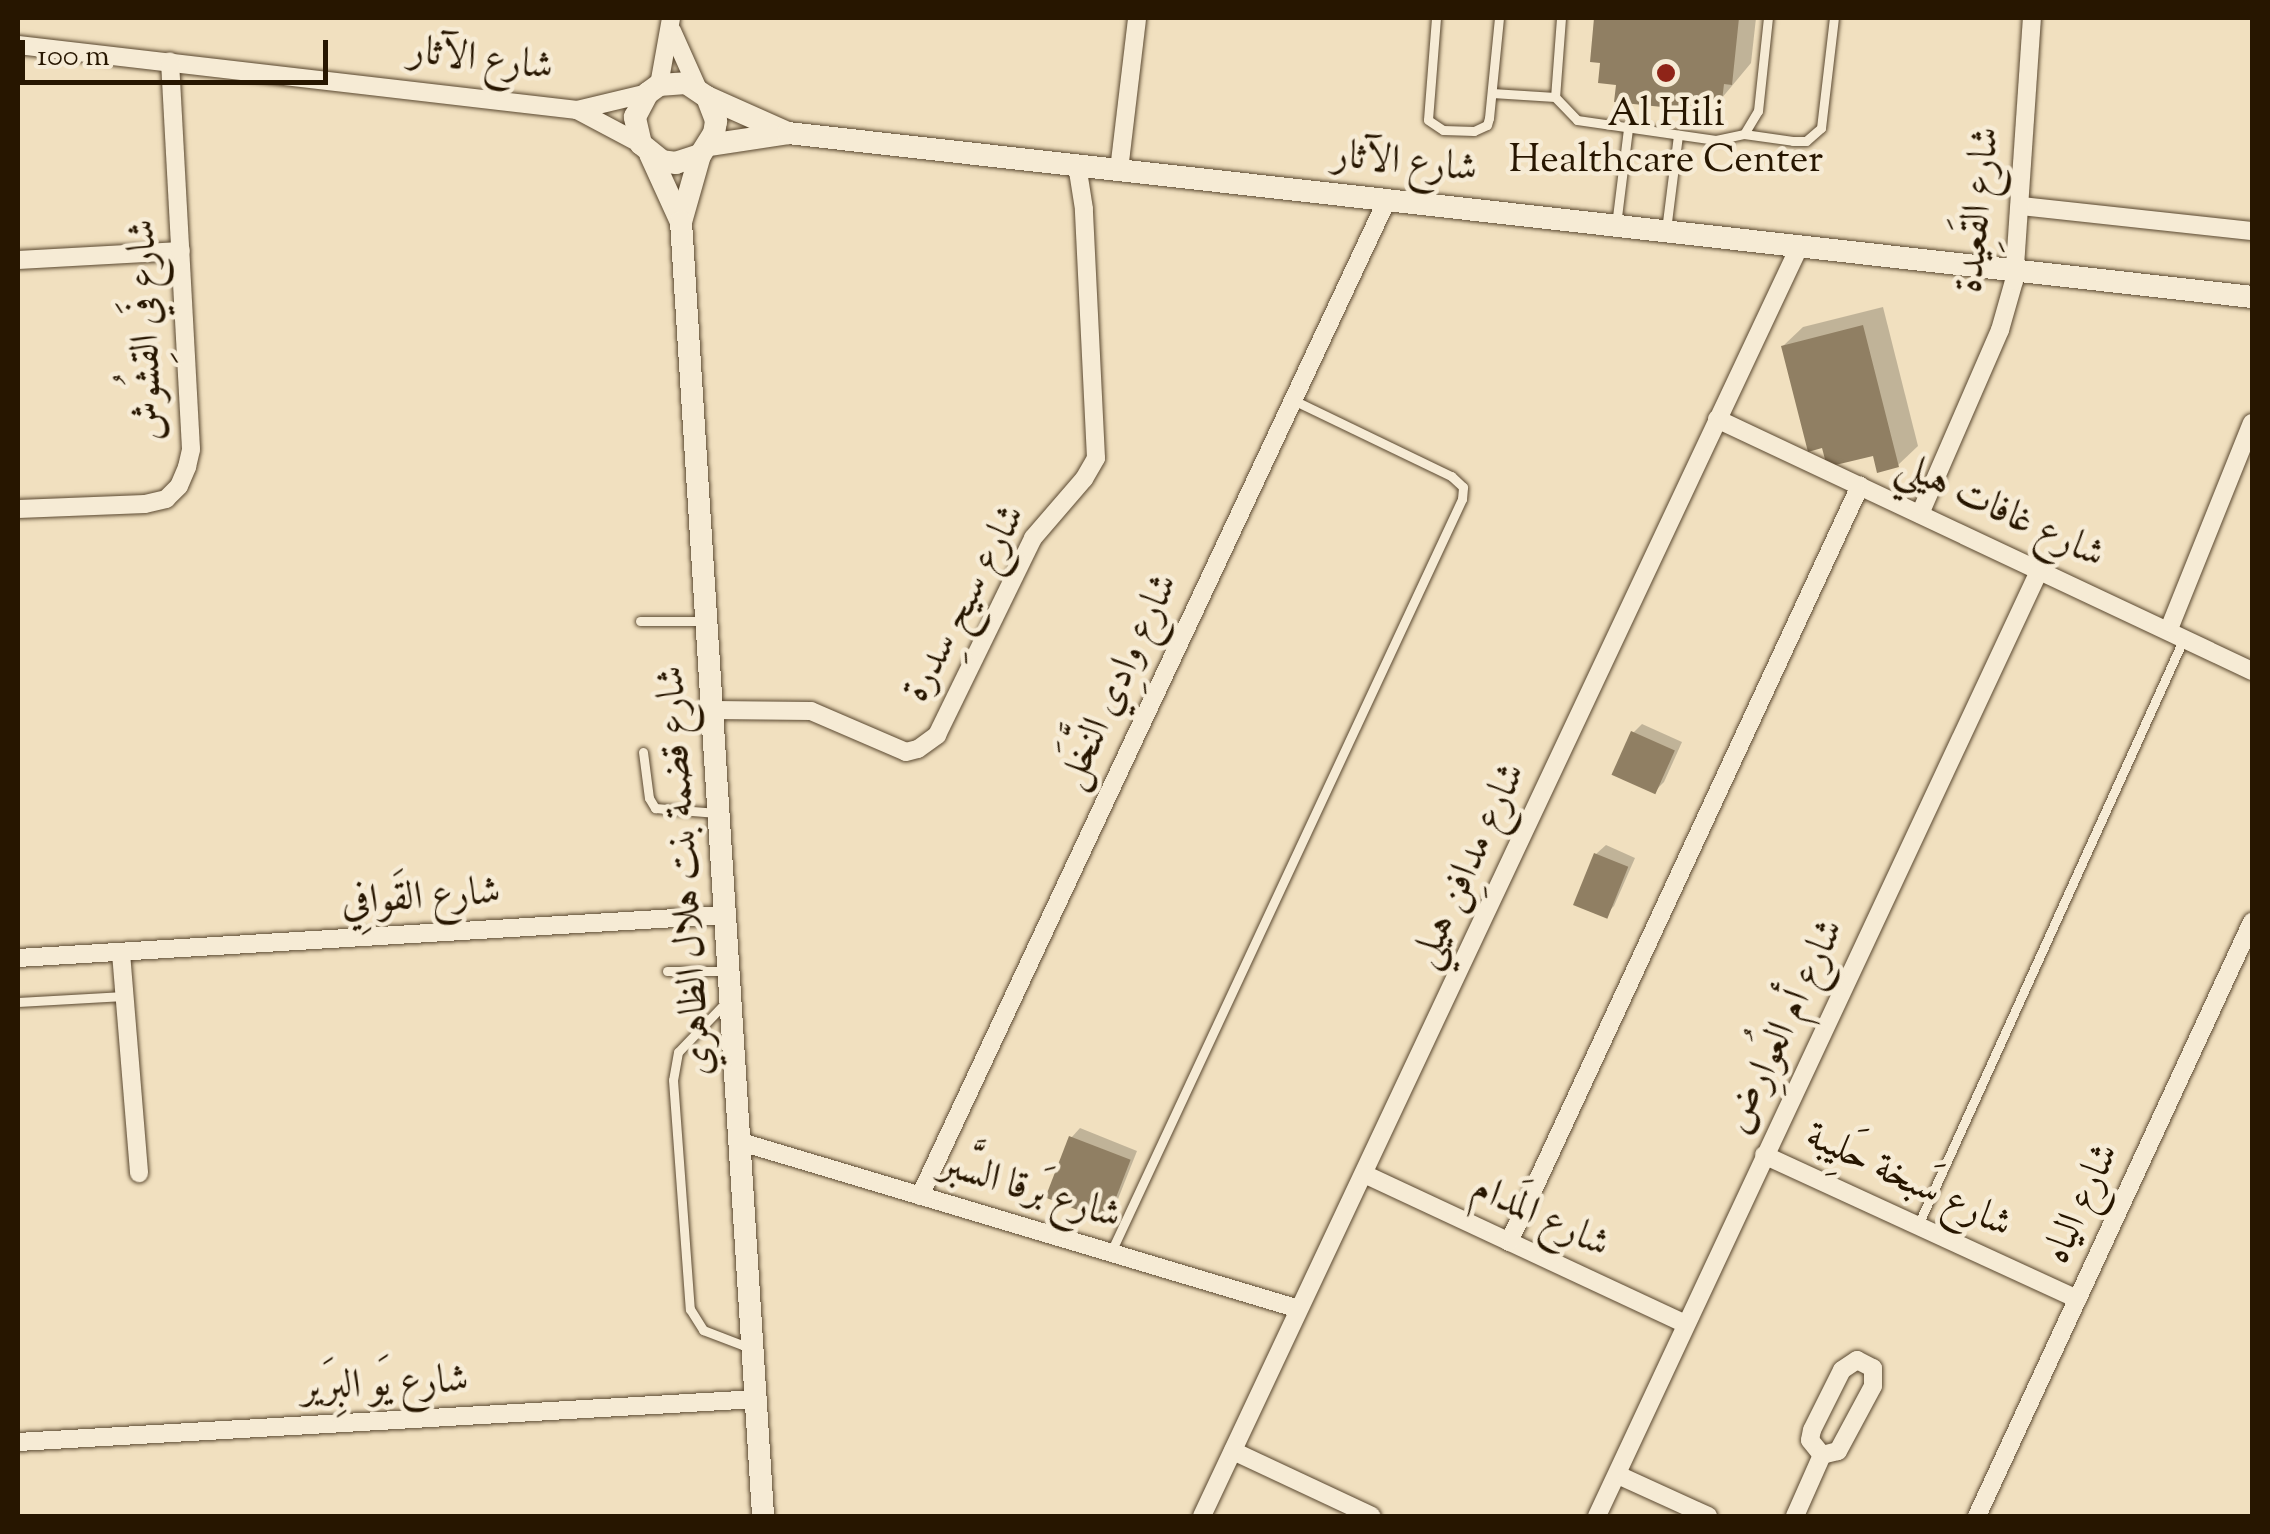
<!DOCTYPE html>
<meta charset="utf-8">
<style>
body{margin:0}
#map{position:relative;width:2270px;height:1534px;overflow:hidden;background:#f1e0bf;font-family:"Sorts Mill Goudy",Amiri,serif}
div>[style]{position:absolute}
.shadow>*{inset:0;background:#0003}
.building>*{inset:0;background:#907f63;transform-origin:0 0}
.roads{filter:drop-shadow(0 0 2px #5a4830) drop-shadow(0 0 2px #5a4830)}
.service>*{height:9px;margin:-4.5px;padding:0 4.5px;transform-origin:4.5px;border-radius:4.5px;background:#f6ebd5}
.minor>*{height:18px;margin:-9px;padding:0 9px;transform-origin:9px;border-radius:9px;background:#f6ebd5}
.tertiary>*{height:22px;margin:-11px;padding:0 11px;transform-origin:11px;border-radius:11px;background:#f6ebd5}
.dots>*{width:28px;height:28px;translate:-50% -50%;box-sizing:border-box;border:5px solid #f6ebd5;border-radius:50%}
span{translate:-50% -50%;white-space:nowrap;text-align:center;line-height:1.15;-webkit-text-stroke:9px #f6ebd5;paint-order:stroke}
.street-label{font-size:40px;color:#271600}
.poi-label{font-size:40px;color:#271600}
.frame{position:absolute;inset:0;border:20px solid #271600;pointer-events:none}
.scale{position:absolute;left:20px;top:40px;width:308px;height:45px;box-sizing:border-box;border:5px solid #271600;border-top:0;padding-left:12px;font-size:30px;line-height:35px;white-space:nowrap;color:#271600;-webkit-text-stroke:8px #f6ebd5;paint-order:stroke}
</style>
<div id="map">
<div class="shadow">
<i style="clip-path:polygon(1597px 18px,1756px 18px,1751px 63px,1721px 99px,1711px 97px,1700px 108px,1619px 83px,1603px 61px,1592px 60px)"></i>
<i style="clip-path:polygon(1883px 307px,1918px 446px,1898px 465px,1874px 453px,1783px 346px,1803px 327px)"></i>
<i style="clip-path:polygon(1642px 724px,1682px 742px,1664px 782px,1654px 792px,1633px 733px)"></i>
<i style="clip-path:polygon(1606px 845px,1635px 858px,1614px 906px,1605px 915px,1575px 902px,1596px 854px)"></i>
<i style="clip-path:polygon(1080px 1128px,1137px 1151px,1114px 1209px,1105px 1218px,1071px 1138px)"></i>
</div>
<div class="building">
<i style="clip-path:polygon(1594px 18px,1739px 18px,1732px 85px,1724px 84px,1722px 101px,1702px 99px,1701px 111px,1614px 102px,1616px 85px,1598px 83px,1600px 63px,1590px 62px)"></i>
<i style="clip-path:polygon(1863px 325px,1899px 467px,1877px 473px,1873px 456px,1827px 467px,1822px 448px,1808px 452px,1781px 346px)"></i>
<i style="left:1631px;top:731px;width:48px;height:48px;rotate:24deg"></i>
<i style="left:1594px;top:853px;width:37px;height:56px;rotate:22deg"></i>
<i style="left:1069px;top:1136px;width:66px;height:66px;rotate:21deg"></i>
</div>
<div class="roads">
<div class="service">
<i style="left:1436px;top:18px;width:102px;rotate:94.5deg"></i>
<i style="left:1428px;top:120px;width:18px;rotate:34deg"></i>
<i style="left:1443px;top:130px;width:31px;rotate:2deg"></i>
<i style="left:1474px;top:131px;width:14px;rotate:-25deg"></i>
<i style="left:1487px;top:125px;width:7px;rotate:-74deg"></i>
<i style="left:1489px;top:118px;width:100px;rotate:-84.3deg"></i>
<i style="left:1561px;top:18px;width:79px;rotate:94.3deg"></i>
<i style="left:1555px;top:97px;width:32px;rotate:46deg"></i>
<i style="left:1577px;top:120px;width:140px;rotate:8.2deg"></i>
<i style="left:1716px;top:140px;width:29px;rotate:-12deg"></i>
<i style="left:1744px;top:134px;width:49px;rotate:8.1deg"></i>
<i style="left:1793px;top:141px;width:13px"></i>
<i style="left:1806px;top:141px;width:20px;rotate:-41deg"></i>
<i style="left:1821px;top:128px;width:111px;rotate:-83.3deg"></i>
<i style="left:1492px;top:93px;width:63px;rotate:3.6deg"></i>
<i style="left:1744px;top:134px;width:27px;rotate:-59deg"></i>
<i style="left:1758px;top:111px;width:94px;rotate:-83.9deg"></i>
<i style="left:1616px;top:225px;width:97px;rotate:-82.9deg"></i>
<i style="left:1666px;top:230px;width:96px;rotate:-82.8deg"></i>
<i style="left:640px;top:621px;width:63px"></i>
<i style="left:643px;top:752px;width:46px;rotate:82.6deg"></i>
<i style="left:649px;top:798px;width:12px;rotate:59deg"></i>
<i style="left:655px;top:808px;width:62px;rotate:4.6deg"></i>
<i style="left:667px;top:971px;width:60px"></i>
<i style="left:18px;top:1002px;width:106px;rotate:-3.2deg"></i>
<i style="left:726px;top:1002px;width:69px;rotate:133.8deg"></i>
<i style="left:678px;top:1052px;width:28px;rotate:100deg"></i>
<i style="left:673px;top:1080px;width:230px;rotate:85.8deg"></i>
<i style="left:690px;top:1309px;width:25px;rotate:58deg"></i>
<i style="left:703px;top:1330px;width:50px;rotate:21deg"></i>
<i style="left:1918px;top:1225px;width:644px;rotate:-65.62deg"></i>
<i style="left:1111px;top:1252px;width:831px;rotate:-65.01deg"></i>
<i style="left:1462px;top:499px;width:12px;rotate:-85deg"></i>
<i style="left:1463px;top:487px;width:16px;rotate:-137deg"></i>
<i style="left:1451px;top:476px;width:175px;rotate:-154.3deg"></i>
</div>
<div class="minor">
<i style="left:672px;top:31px;width:64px;rotate:65.9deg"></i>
<i style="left:18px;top:45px;width:563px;rotate:6.63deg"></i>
<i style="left:577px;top:110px;width:73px;rotate:-13.5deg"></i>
<i style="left:659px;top:85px;width:68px;rotate:-79.8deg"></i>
<i style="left:577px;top:110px;width:72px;rotate:28deg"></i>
<i style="left:1119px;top:170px;width:153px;rotate:-83.2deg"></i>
<i style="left:2021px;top:206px;width:232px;rotate:6.2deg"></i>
<i style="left:18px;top:260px;width:163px;rotate:-3.2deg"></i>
<i style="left:1717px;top:419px;width:591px;rotate:25.22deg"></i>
<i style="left:18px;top:509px;width:127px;rotate:-2.3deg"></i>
<i style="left:145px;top:504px;width:22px;rotate:-13deg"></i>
<i style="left:166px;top:499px;width:18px;rotate:-45deg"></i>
<i style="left:179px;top:486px;width:21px;rotate:-67deg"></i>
<i style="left:187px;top:467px;width:18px;rotate:-77deg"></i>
<i style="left:191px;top:449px;width:388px;rotate:-93.1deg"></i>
<i style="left:1920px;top:514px;width:201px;rotate:-66.5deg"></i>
<i style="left:2000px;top:330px;width:51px;rotate:-74.1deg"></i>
<i style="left:2014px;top:281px;width:264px;rotate:-86.1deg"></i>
<i style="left:2169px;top:629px;width:222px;rotate:-68.1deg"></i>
<i style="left:714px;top:710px;width:97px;rotate:0.6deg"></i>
<i style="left:811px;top:711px;width:103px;rotate:23.3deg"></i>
<i style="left:906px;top:752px;width:12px;rotate:-14deg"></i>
<i style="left:918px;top:749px;width:24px;rotate:-36deg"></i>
<i style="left:937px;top:735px;width:219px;rotate:-64deg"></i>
<i style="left:1033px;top:538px;width:78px;rotate:-49.2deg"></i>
<i style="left:1084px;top:479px;width:24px;rotate:-60deg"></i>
<i style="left:1096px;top:458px;width:249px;rotate:-92.8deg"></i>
<i style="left:1084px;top:209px;width:45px;rotate:-99deg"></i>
<i style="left:121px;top:953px;width:221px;rotate:85.3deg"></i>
<i style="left:18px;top:958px;width:708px;rotate:-3.48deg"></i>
<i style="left:741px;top:1142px;width:582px;rotate:16.66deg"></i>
<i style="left:1764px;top:1155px;width:345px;rotate:24.7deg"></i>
<i style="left:1364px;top:1174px;width:355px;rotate:25deg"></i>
<i style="left:920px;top:1196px;width:1100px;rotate:-64.88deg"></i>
<i style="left:1509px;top:1242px;width:834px;rotate:-65.1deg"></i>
<i style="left:1857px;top:1360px;width:18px;rotate:27deg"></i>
<i style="left:1873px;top:1368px;width:18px;rotate:90deg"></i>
<i style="left:1873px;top:1386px;width:74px;rotate:118.3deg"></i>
<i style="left:1838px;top:1451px;width:16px;rotate:166deg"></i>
<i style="left:1822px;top:1455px;width:19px;rotate:-129deg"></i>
<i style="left:1810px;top:1440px;width:10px;rotate:-79deg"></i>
<i style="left:1812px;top:1430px;width:67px;rotate:-63.4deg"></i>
<i style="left:1842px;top:1370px;width:18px;rotate:-34deg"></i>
<i style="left:18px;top:1442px;width:739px;rotate:-3.33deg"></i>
<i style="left:1233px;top:1451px;width:153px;rotate:25.1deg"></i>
<i style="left:1618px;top:1475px;width:99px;rotate:24.5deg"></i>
<i style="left:1202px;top:1516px;width:1405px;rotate:-64.8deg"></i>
<i style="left:1597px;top:1516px;width:1045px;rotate:-64.93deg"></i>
<i style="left:1795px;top:1516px;width:67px;rotate:-66.1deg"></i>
<i style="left:1977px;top:1516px;width:655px;rotate:-65.16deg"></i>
</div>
<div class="tertiary">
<i style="left:707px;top:97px;width:89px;rotate:24deg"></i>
<i style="left:709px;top:145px;width:80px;rotate:-8.6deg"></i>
<i style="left:788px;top:133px;width:1473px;rotate:6.39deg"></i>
<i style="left:650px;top:154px;width:75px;rotate:65.5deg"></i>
<i style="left:700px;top:155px;width:25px;rotate:162deg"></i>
<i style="left:676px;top:163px;width:14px;rotate:-172deg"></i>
<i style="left:662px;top:161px;width:27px;rotate:-141deg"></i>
<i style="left:641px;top:144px;width:28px;rotate:-103deg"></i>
<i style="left:635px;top:117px;width:27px;rotate:-62deg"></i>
<i style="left:648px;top:93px;width:14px;rotate:-36deg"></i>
<i style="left:659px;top:85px;width:27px;rotate:-4deg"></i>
<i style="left:686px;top:83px;width:25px;rotate:34deg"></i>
<i style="left:707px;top:97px;width:26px;rotate:69deg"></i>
<i style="left:716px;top:121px;width:12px;rotate:99deg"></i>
<i style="left:714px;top:133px;width:26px;rotate:122deg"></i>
<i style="left:700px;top:155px;width:70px;rotate:105.8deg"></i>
<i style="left:681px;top:222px;width:1297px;rotate:86.37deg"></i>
</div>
</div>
<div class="dots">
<i style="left:1666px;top:73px;background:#8f2418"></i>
</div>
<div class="street-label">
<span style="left:481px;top:61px;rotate:7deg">شارع الآثار</span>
<span style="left:1405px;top:164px;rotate:6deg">شارع الآثار</span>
<span style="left:1980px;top:210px;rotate:-84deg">شارع القَعِيدة</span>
<span style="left:148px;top:330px;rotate:-92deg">شارع فَي القِشُوش</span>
<span style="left:2000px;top:512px;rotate:25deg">شارع غافات هيلي</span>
<span style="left:966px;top:604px;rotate:-62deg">شارع سيح سِدرة</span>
<span style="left:1120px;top:682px;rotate:-65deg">شارع وادِي النَّخَل</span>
<span style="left:1470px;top:866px;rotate:-65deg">شارع مدافِن هيلي</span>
<span style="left:687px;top:871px;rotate:-94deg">شارع قضمة بنت هلال الظاهري</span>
<span style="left:421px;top:899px;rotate:-4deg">شارع القَوافِي</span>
<span style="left:1786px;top:1027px;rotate:-65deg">شارع أم العُوارِض</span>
<span style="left:1908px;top:1182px;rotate:25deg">شارع سَبخة حَلِيبة</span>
<span style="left:1030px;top:1192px;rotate:17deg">شارع بَرقا السَّبر</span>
<span style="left:2083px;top:1204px;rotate:-65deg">شارع الياه</span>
<span style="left:1540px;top:1218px;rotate:25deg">شارع المَدام</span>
<span style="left:385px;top:1386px;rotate:-3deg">شارع يَو البِرَير</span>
</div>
<div class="poi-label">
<span style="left:1666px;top:139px">Al Hili<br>Healthcare Center</span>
</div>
<div class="frame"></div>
<div class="scale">100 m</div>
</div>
